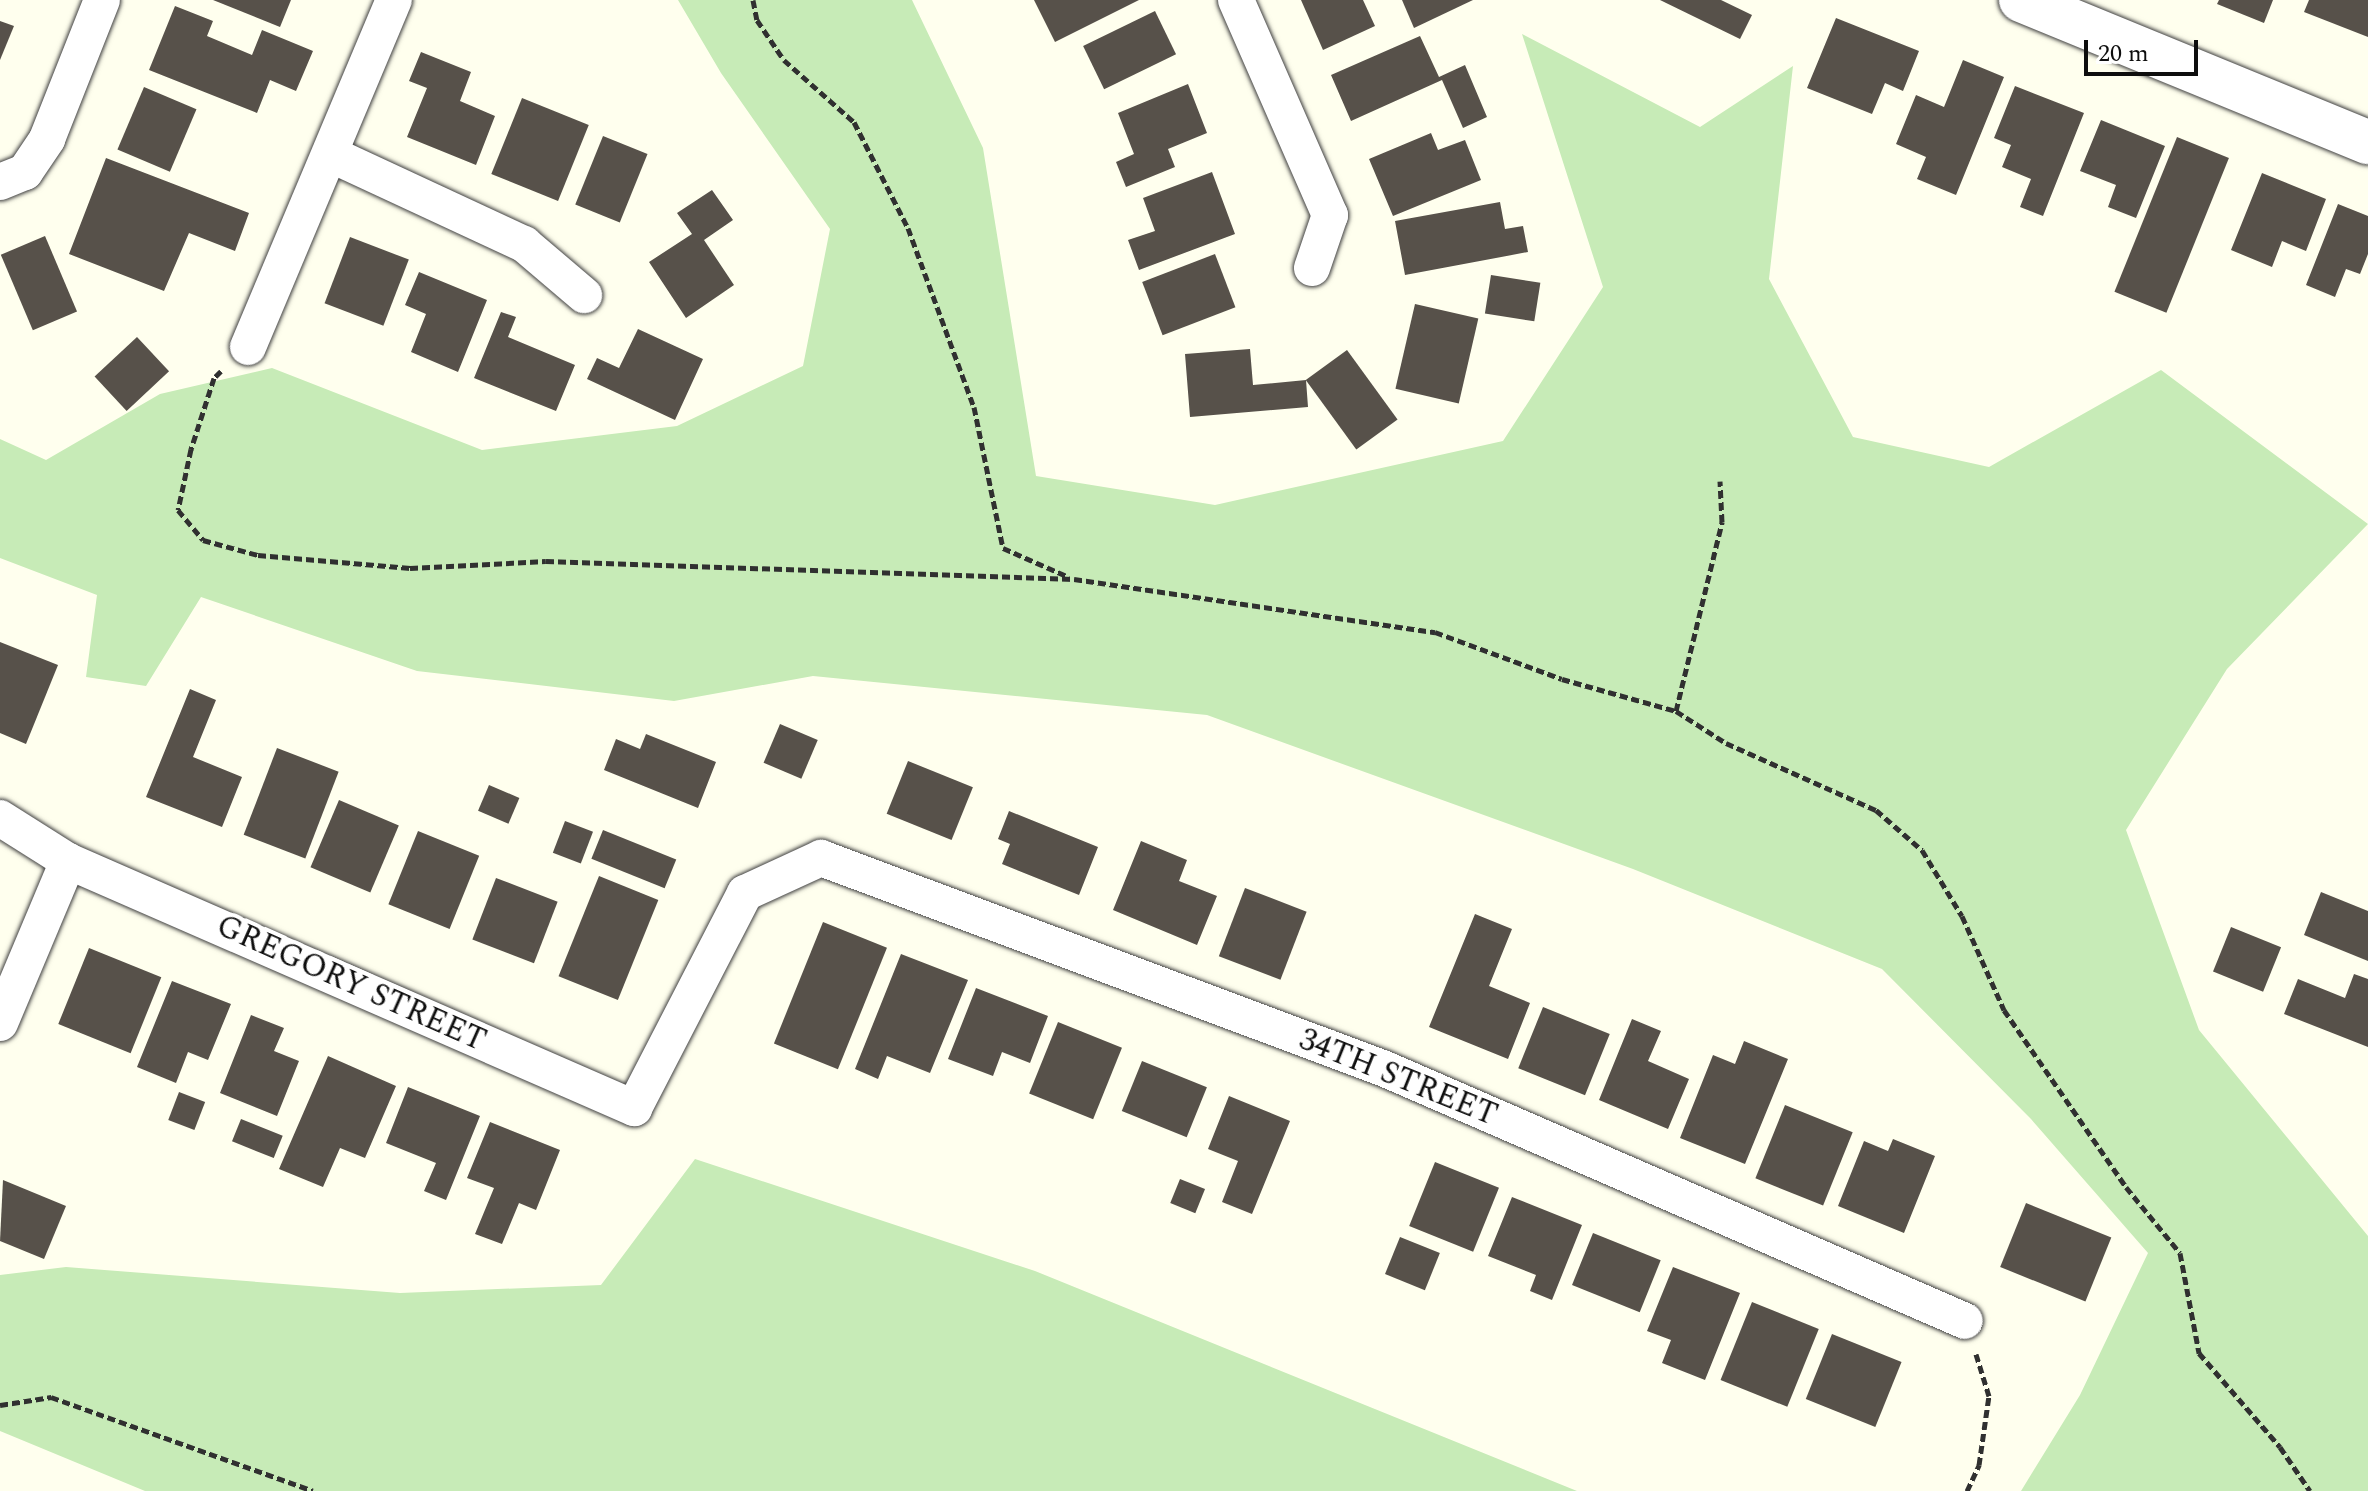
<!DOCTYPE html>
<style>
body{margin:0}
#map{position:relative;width:2368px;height:1491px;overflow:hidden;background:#ffe;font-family:Spectral,serif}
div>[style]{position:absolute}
.green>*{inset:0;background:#c7ebb7}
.building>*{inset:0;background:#57514a;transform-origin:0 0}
.path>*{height:5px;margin-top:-2.5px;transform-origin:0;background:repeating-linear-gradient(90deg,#303030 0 8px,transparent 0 12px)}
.roads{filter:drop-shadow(0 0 2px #414141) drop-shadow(0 0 2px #414141)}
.minor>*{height:36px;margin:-18px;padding:0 18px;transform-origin:18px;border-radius:18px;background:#fff}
.tertiary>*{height:44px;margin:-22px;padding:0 22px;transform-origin:22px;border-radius:22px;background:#fff}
span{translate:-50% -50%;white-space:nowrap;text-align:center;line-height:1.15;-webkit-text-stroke:8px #fff;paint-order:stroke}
.street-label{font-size:32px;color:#0e0e0e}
.scale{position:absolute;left:2084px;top:40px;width:114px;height:36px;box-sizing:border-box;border:4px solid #0e0e0e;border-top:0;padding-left:10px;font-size:24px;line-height:28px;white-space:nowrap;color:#0e0e0e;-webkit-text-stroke:6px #fff;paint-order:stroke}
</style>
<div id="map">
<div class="green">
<i style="clip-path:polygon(678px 0,912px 0,983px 148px,1036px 476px,1215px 505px,1503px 441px,1603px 287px,1522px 34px,1700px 127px,1793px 66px,1769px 279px,1853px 437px,1989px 467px,2161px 370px,2368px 524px,2227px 669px,2126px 830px,2199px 1030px,2368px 1236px,2368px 1491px,2021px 1491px,2080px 1395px,2148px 1253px,2031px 1119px,1882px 969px,1633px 869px,1207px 715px,813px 676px,674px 701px,417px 671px,201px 597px,146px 686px,86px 677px,97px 595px,0 558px,0 439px,46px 460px,160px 394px,272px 368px,482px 450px,677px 426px,803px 366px,830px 229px,721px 73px)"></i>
<i style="clip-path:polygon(695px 1159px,1035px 1271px,1577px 1491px,145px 1491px,0 1431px,0 1275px,66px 1267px,400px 1293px,601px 1285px)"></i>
</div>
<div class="building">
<i style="clip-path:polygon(213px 0,291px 0,280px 27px)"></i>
<i style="clip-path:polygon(1034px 0,1139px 0,1055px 42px)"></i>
<i style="clip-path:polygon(1301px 0,1363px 0,1375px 26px,1323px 50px)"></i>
<i style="clip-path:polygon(1402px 0,1473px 0,1414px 28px)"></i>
<i style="clip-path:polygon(1660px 0,1721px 0,1752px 15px,1740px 39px)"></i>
<i style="clip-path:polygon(2219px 0,2273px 0,2264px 23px,2217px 4px)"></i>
<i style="clip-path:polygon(2309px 0,2368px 0,2368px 37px,2304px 12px)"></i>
<i style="clip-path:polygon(175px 6px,213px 21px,207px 36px,252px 55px,262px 30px,313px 51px,296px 91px,270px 80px,257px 113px,149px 70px)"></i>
<i style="left:1155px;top:11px;width:48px;height:80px;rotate:64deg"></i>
<i style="clip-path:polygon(1836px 18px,1919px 51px,1903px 91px,1885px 83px,1872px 114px,1807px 88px)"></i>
<i style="clip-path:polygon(0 21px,14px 26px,0 60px)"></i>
<i style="clip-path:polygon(1420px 36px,1439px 77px,1465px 65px,1487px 117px,1463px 128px,1442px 80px,1351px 121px,1331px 75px)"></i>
<i style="clip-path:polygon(421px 52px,471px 72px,460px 101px,495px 116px,476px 165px,407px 137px,427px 88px,409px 81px)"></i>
<i style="clip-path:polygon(1963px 60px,2004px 77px,1956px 195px,1917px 179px,1926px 157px,1896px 144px,1916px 95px,1944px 107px)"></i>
<i style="clip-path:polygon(1188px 84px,1207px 133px,1168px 149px,1175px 167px,1126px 187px,1116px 162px,1134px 154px,1118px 113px)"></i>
<i style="clip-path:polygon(2015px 86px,2084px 113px,2043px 216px,2020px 207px,2031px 179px,2002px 167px,2011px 145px,1994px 138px)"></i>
<i style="left:144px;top:87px;width:57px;height:68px;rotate:23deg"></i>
<i style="left:522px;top:98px;width:72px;height:82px;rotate:22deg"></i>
<i style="clip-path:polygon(2101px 120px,2165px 146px,2136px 218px,2108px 207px,2116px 185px,2080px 171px)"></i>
<i style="clip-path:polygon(1431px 133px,1438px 150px,1465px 140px,1481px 180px,1393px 216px,1369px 159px)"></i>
<i style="left:603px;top:136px;width:48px;height:74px;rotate:22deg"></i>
<i style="left:2177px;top:137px;width:56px;height:167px;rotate:22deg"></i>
<i style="clip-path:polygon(106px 158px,249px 213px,235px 251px,189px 233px,164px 291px,69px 254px)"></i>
<i style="clip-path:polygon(1212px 172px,1235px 234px,1139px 270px,1128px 240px,1155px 231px,1143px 198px)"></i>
<i style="clip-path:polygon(2262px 173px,2326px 199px,2306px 251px,2282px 241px,2272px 267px,2231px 250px)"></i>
<i style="clip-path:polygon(712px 190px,733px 220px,704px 240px,734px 285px,686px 318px,649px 262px,692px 234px,677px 213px)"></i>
<i style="clip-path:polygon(1500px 202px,1505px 229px,1523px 226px,1528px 252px,1405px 275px,1395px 221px)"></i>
<i style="clip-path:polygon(2338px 204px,2368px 216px,2368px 254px,2360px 274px,2346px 269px,2335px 297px,2306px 285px)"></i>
<i style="left:45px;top:236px;width:82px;height:48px;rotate:67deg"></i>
<i style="left:350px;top:237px;width:63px;height:71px;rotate:21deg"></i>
<i style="left:1215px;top:254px;width:57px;height:78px;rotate:69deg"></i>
<i style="clip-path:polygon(419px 272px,487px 300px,458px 372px,411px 352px,426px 314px,405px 305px)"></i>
<i style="left:1491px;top:275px;width:50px;height:39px;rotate:9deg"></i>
<i style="left:1415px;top:304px;width:65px;height:87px;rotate:13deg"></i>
<i style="clip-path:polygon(501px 312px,516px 317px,508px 337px,575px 365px,556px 411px,474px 378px)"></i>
<i style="clip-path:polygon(638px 329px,703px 359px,675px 420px,587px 379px,597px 358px,619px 368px)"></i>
<i style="left:137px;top:337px;width:47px;height:58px;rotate:47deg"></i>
<i style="clip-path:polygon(1250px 349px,1253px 385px,1306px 380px,1308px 407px,1190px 417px,1185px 354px)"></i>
<i style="left:1347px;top:350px;width:86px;height:51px;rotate:54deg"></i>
<i style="clip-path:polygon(0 642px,58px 665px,26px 744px,0 733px)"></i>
<i style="clip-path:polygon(190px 689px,216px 700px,193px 757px,242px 777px,222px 827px,146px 797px)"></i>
<i style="left:780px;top:724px;width:41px;height:42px;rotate:23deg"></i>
<i style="clip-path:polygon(646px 734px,716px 762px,698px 808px,604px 770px,616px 739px,640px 749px)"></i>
<i style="left:277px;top:748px;width:66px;height:93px;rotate:21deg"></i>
<i style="left:908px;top:761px;width:70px;height:57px;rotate:22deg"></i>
<i style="left:489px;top:785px;width:33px;height:28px;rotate:23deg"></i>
<i style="left:339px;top:800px;width:65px;height:73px;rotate:23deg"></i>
<i style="clip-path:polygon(1009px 811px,1098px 847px,1079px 895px,1002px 864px,1010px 844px,998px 839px)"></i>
<i style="left:565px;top:821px;width:30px;height:34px;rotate:21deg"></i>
<i style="left:603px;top:830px;width:79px;height:31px;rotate:22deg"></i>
<i style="left:418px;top:831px;width:66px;height:79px;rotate:22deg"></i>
<i style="clip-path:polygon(1141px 841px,1187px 860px,1179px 881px,1217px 896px,1197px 945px,1113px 910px)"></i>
<i style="left:599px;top:876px;width:64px;height:108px;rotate:22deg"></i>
<i style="left:496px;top:878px;width:66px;height:66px;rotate:21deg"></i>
<i style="left:1245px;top:888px;width:66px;height:73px;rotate:21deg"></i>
<i style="clip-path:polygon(2321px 892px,2368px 911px,2368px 961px,2304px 935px)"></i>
<i style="clip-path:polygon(1475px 914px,1512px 929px,1489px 986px,1530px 1003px,1508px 1059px,1429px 1027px)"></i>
<i style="left:823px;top:922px;width:69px;height:131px;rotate:22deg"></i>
<i style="left:2231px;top:927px;width:54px;height:48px;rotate:22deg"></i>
<i style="left:89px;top:948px;width:78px;height:82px;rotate:22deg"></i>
<i style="clip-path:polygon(901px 954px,968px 980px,930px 1073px,887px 1056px,878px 1079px,855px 1069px)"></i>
<i style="clip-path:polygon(2354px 974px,2368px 979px,2368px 1047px,2284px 1014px,2298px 979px,2345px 998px)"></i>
<i style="clip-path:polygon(172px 981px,231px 1004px,208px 1060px,188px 1052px,176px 1083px,137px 1067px)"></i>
<i style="clip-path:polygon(976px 988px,1048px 1016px,1030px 1063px,1002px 1052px,993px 1076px,948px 1059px)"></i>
<i style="left:1543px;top:1007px;width:72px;height:66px;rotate:22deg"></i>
<i style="clip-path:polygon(251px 1015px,284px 1028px,274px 1051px,299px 1061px,277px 1116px,220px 1093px)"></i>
<i style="clip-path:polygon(1632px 1019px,1661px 1031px,1648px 1061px,1689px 1079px,1668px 1129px,1599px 1100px)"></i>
<i style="left:1058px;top:1022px;width:69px;height:77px;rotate:22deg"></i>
<i style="clip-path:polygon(1744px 1041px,1788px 1059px,1745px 1164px,1680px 1138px,1713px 1055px,1735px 1064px)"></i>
<i style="clip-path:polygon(328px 1056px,396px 1086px,365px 1158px,340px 1148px,323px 1187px,279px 1169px)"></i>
<i style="left:1142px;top:1061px;width:70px;height:54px;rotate:22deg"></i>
<i style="clip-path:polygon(408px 1087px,480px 1116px,446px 1200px,424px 1191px,436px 1163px,386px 1143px)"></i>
<i style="left:179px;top:1092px;width:28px;height:30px;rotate:21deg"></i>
<i style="clip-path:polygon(1229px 1096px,1290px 1121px,1252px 1214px,1222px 1202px,1238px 1161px,1208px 1149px)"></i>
<i style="left:1785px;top:1105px;width:73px;height:79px;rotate:22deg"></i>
<i style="left:241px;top:1119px;width:45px;height:24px;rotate:22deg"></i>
<i style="clip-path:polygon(490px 1122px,560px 1150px,536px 1210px,519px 1203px,502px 1244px,475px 1234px,494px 1188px,467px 1178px)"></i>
<i style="clip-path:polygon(1893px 1139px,1935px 1156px,1904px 1233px,1838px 1206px,1864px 1141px,1888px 1151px)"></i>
<i style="left:1435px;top:1162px;width:69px;height:69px;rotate:22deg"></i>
<i style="left:1180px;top:1179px;width:27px;height:26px;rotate:22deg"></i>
<i style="clip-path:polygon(3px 1180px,66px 1206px,44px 1259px,0 1241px)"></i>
<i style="clip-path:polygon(1512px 1197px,1582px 1225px,1552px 1300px,1530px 1291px,1536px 1275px,1488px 1256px)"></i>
<i style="left:2026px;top:1203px;width:92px;height:69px;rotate:22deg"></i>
<i style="left:1593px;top:1233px;width:73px;height:56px;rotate:22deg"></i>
<i style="left:1400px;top:1237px;width:43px;height:40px;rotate:22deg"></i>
<i style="clip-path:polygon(1673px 1267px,1740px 1293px,1705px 1380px,1662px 1363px,1671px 1340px,1647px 1331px)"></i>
<i style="left:1752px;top:1302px;width:72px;height:84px;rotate:22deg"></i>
<i style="left:1832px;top:1334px;width:75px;height:70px;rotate:22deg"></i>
</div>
<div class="path">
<i style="left:753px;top:0;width:20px;rotate:79deg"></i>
<i style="left:757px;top:20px;width:48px;rotate:56deg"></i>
<i style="left:784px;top:60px;width:94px;rotate:41.5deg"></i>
<i style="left:854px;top:122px;width:119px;rotate:63deg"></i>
<i style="left:908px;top:228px;width:191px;rotate:69.8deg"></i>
<i style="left:974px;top:407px;width:144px;rotate:78.4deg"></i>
<i style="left:1003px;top:548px;width:72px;rotate:23.7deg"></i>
<i style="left:221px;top:371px;width:10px;rotate:135deg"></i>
<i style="left:214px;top:378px;width:75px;rotate:107.9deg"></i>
<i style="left:191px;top:449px;width:62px;rotate:102deg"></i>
<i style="left:178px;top:510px;width:39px;rotate:50deg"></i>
<i style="left:203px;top:540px;width:57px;rotate:15.3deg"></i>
<i style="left:258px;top:555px;width:153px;rotate:4.9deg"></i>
<i style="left:410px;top:568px;width:136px;rotate:-2.9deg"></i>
<i style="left:546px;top:561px;width:528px;rotate:1.95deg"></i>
<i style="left:1074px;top:579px;width:365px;rotate:8.4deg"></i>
<i style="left:1435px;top:632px;width:135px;rotate:20.3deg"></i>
<i style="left:1562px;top:679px;width:118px;rotate:15.7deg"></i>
<i style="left:1676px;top:711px;width:59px;rotate:32.6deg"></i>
<i style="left:1726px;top:743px;width:164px;rotate:24.1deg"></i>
<i style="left:1876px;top:810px;width:61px;rotate:41deg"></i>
<i style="left:1922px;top:850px;width:77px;rotate:58.8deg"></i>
<i style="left:1962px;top:916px;width:103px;rotate:65.9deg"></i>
<i style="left:2004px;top:1010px;width:215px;rotate:55.4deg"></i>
<i style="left:2126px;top:1187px;width:85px;rotate:50.7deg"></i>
<i style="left:2180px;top:1253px;width:102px;rotate:79.2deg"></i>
<i style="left:2199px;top:1353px;width:124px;rotate:49.2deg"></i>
<i style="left:2280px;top:1447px;width:53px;rotate:55.7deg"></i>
<i style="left:1676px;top:711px;width:195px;rotate:-76.3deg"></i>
<i style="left:1722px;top:522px;width:41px;rotate:-92.8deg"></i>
<i style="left:0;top:1405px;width:52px;rotate:-8.9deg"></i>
<i style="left:51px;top:1397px;width:278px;rotate:19.7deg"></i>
<i style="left:1967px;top:1491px;width:29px;rotate:-65deg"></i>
<i style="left:1979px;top:1465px;width:70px;rotate:-81.8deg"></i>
<i style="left:1989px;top:1396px;width:44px;rotate:-107.2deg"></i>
</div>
<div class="roads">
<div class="minor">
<i style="left:1236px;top:0;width:235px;rotate:66.4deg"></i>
<i style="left:1330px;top:215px;width:56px;rotate:108.8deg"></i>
<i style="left:332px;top:155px;width:212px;rotate:24.9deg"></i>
<i style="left:524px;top:244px;width:79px;rotate:40.4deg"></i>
<i style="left:0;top:182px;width:27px;rotate:-22deg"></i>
<i style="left:25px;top:172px;width:40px;rotate:-56deg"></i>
<i style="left:47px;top:139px;width:149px;rotate:-68.4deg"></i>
<i style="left:248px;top:347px;width:376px;rotate:-67.2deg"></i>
<i style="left:0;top:818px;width:80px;rotate:32.3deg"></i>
<i style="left:68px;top:861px;width:618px;rotate:23.58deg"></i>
<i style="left:634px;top:1108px;width:242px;rotate:-62.7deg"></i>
<i style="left:745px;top:893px;width:84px;rotate:-24.7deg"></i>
<i style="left:821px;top:858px;width:602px;rotate:20.51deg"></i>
<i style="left:1385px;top:1069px;width:632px;rotate:23.48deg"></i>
<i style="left:0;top:1023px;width:176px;rotate:-67.2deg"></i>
</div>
<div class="tertiary">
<i style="left:2021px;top:0;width:375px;rotate:22.3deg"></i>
</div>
</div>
<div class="street-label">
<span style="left:351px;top:984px;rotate:24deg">GREGORY STREET</span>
<span style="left:1398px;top:1078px;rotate:22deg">34TH STREET</span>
</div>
<div class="scale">20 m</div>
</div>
